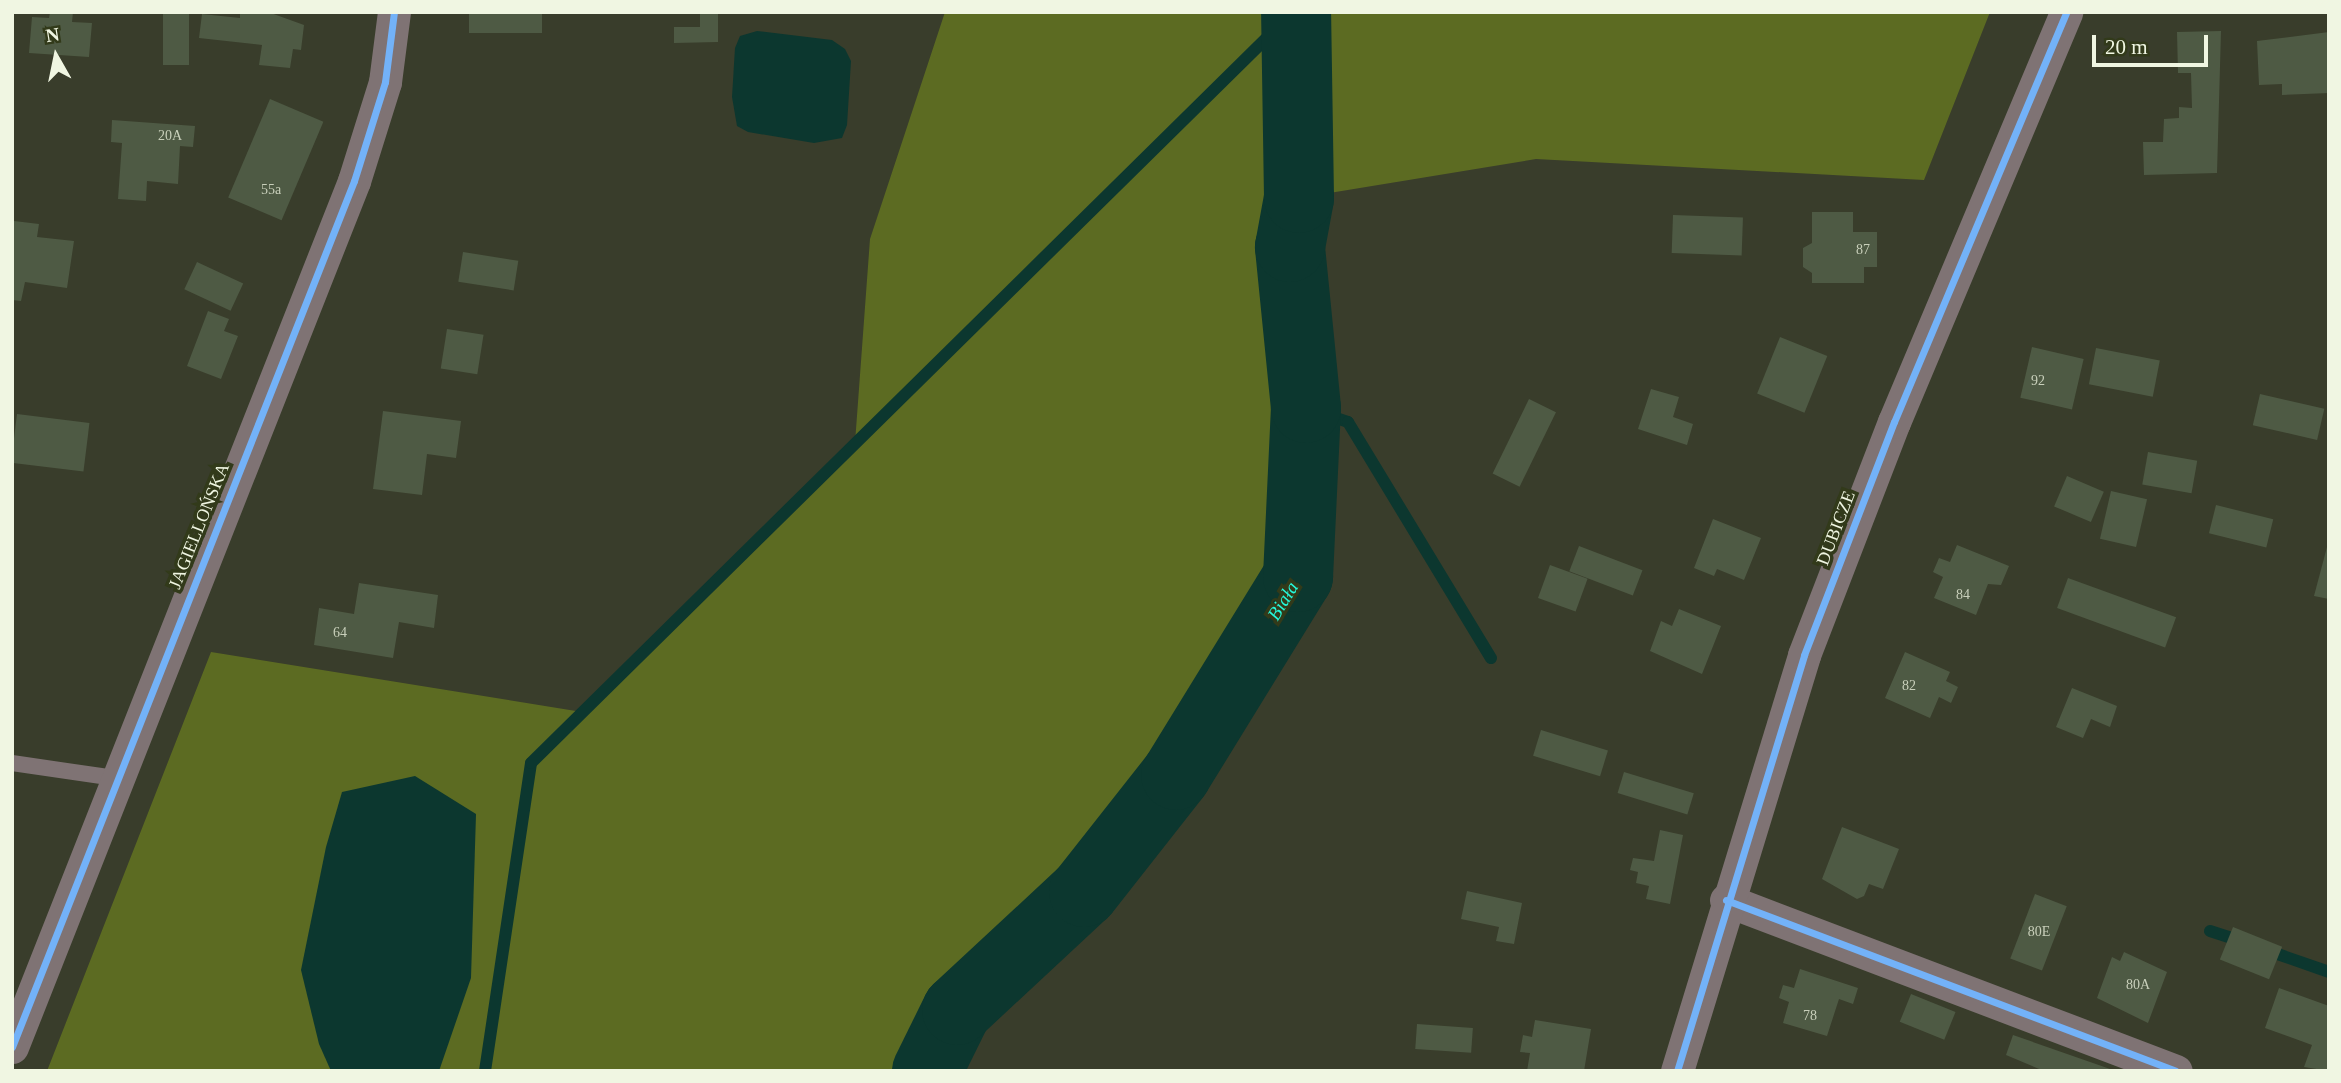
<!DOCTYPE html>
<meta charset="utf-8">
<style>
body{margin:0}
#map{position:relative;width:2341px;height:1083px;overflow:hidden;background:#393d2b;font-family:"Times New Roman",serif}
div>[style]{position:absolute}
.green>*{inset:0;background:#5c6b22}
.water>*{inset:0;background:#0c372f}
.stream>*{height:12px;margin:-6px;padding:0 6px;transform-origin:6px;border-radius:6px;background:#0c372f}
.river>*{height:70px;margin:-35px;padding:0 35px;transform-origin:35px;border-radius:35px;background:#0c372f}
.building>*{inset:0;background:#4e5a44;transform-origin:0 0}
.service>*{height:16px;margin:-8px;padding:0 8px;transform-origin:8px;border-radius:8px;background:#7f7374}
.minor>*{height:33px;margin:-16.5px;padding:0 16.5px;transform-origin:16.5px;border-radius:16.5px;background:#7f7374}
.cycleway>*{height:7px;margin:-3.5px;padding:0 3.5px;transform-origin:3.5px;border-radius:3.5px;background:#73b2f8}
span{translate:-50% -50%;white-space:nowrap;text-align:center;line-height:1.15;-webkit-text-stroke:7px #323a1a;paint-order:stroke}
.number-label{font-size:14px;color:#c8cfba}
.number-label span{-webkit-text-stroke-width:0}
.street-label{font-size:18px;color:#f0f6e2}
.water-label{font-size:19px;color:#24f8db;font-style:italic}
.frame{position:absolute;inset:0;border:14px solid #f0f6e2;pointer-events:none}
.north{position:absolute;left:21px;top:21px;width:70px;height:70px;-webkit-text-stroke:5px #323a1a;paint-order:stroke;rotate:351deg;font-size:19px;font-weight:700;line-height:28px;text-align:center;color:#f0f6e2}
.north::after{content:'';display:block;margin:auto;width:24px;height:32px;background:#f0f6e2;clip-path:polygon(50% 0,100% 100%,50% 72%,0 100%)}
.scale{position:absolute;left:2092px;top:35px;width:116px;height:32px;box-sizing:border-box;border:4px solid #f0f6e2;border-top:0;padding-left:9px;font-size:21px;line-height:24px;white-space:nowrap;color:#f0f6e2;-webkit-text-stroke:5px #323a1a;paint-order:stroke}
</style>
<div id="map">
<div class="green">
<i style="clip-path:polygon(945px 12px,1990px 12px,1924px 180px,1536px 159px,1299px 198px,1290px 247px,1306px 408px,1298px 577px,1176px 775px,1084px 892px,957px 1010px,927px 1071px,47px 1071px,211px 652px,582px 712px,855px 443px,870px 239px)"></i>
</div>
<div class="water">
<i style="clip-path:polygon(757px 31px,832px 40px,845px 49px,851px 61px,847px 125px,842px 138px,814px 143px,748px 132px,737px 126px,732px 97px,735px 48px,740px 36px)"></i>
<i style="clip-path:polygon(415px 776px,476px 814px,471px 978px,439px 1071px,331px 1071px,319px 1044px,301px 970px,326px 847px,342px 792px)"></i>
</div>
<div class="stream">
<i style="left:1306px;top:408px;width:44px;rotate:18.4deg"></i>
<i style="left:1348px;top:422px;width:276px;rotate:58.8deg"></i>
<i style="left:2210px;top:931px;width:35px;rotate:18deg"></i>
<i style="left:2263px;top:949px;width:70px;rotate:19.2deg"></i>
<i style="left:485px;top:1071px;width:311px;rotate:-81.5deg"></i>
<i style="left:531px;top:763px;width:1070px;rotate:-44.58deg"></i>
</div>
<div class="river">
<i style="left:927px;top:1071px;width:68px;rotate:-63.8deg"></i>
<i style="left:957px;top:1010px;width:173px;rotate:-42.9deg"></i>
<i style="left:1084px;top:892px;width:149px;rotate:-51.8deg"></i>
<i style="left:1176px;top:775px;width:233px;rotate:-58.4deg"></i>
<i style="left:1298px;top:577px;width:169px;rotate:-87.3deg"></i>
<i style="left:1306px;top:408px;width:162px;rotate:-95.7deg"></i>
<i style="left:1290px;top:247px;width:50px;rotate:-79.6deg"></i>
<i style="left:1299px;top:198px;width:186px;rotate:-90.9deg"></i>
</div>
<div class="building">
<i style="clip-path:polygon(50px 12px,73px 12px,72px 22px,92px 23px,89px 57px,29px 53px,32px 17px,49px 18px)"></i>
<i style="left:163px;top:12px;width:26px;height:53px"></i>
<i style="clip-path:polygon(240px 12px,268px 12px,304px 25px,301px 50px,293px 49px,290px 68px,259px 65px,262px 45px,199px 38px,202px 14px,240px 18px)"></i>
<i style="left:469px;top:12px;width:73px;height:21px"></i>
<i style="clip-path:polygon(700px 12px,718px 12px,718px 42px,674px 43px,674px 27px,700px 27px)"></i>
<i style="clip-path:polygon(2221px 31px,2217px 173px,2144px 175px,2143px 142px,2163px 142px,2164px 119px,2179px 118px,2179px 107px,2192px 108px,2191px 73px,2178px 73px,2177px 32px)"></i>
<i style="clip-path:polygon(2329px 32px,2329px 93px,2282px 95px,2282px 84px,2259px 85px,2257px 41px)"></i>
<i style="left:270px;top:99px;width:58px;height:107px;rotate:23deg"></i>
<i style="clip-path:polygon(112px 120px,195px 126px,193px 147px,180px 146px,178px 184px,147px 181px,146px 201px,118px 199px,122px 143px,111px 142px)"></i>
<i style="clip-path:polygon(1812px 212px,1853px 212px,1853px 232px,1877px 232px,1877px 267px,1864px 267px,1864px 283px,1812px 283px,1812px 273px,1803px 267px,1803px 248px,1812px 243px)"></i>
<i style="left:1673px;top:215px;width:70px;height:38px;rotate:2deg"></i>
<i style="clip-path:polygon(14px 221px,39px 224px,37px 237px,74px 241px,67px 288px,25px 282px,21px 301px,12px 300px)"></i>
<i style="left:463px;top:252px;width:56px;height:30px;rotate:9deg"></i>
<i style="left:197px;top:262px;width:51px;height:30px;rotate:25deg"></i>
<i style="clip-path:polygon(208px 311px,229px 319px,224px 331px,238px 336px,221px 379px,187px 366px)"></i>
<i style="left:447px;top:329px;width:37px;height:40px;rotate:9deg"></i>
<i style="left:1780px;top:337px;width:51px;height:61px;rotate:22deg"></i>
<i style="left:2032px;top:347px;width:53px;height:52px;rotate:13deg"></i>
<i style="left:2096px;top:348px;width:65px;height:37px;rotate:11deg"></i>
<i style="clip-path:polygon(1651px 389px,1679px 397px,1673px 417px,1693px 424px,1687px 445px,1638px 429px)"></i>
<i style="left:2260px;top:394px;width:66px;height:32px;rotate:13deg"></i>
<i style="left:1529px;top:399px;width:30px;height:83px;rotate:26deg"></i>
<i style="clip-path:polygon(383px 411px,461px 421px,456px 458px,427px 454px,422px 495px,373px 489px)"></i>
<i style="left:17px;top:414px;width:73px;height:49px;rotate:7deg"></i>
<i style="left:2148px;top:452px;width:50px;height:33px;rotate:10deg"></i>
<i style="left:2067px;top:476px;width:40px;height:33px;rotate:23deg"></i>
<i style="left:2111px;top:491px;width:37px;height:49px;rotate:13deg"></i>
<i style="left:2216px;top:505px;width:59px;height:29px;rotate:14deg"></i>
<i style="clip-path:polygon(1713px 519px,1761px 538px,1744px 580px,1717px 569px,1714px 576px,1694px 568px)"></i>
<i style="clip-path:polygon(1957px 545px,2009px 566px,2001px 585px,1988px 584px,1976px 615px,1934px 598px,1943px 577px,1933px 572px,1939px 558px,1950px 562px)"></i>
<i style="left:1579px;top:546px;width:68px;height:27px;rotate:21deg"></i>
<i style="clip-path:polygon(2327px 547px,2329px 547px,2329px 599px,2314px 596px)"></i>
<i style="left:1550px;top:565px;width:40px;height:35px;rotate:20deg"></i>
<i style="left:2068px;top:578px;width:115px;height:32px;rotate:20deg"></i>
<i style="clip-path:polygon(359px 583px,438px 595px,434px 628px,399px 622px,393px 658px,314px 645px,319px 608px,354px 614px)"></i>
<i style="clip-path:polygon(1679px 609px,1721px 626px,1702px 674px,1650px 651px,1661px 621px,1672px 626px)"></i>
<i style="clip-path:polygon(1905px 652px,1950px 672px,1946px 681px,1958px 687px,1951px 703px,1939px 697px,1930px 718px,1885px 698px)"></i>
<i style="clip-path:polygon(2072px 688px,2117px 706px,2110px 727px,2091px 719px,2083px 738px,2056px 727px)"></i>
<i style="left:1541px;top:730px;width:70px;height:27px;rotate:17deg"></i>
<i style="left:1624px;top:772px;width:73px;height:22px;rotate:17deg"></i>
<i style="clip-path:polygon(1842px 827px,1899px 849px,1883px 889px,1869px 884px,1864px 896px,1857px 899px,1822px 879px)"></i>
<i style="clip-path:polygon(1660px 830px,1683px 835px,1670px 904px,1646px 899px,1649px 886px,1636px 883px,1638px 872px,1630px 870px,1633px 858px,1654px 861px)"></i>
<i style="clip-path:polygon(1467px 891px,1522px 903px,1514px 944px,1496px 941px,1499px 927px,1461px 919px)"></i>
<i style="left:2035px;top:894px;width:34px;height:69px;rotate:21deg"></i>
<i style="left:2233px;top:927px;width:53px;height:35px;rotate:22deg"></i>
<i style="clip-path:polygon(2124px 952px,2167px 972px,2148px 1023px,2097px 998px,2112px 957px,2120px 961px)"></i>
<i style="clip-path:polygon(1800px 969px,1858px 988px,1853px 1004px,1839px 999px,1827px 1036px,1783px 1023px,1789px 1002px,1779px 998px,1783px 985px,1794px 988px)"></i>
<i style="clip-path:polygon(2279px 988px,2329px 1006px,2329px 1071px,2304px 1067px,2312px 1045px,2265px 1028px)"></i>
<i style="left:1911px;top:994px;width:48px;height:30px;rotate:22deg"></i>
<i style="clip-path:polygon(1535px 1020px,1591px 1029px,1584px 1071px,1527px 1071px,1530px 1053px,1520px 1052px,1523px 1035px,1532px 1037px)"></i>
<i style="left:1417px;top:1024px;width:56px;height:25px;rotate:4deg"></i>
<i style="clip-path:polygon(2013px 1035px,2113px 1070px,2113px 1071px,2044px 1071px,2006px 1055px)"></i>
</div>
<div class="service">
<i style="left:12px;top:763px;width:104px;rotate:8.3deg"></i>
</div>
<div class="minor">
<i style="left:1726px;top:900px;width:481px;rotate:20.8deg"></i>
<i style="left:12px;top:1047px;width:931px;rotate:-68.45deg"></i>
<i style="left:354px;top:181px;width:104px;rotate:-72.6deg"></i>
<i style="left:385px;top:82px;width:71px;rotate:-82.7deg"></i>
<i style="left:1677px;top:1071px;width:435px;rotate:-73deg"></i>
<i style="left:1804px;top:655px;width:250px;rotate:-68.9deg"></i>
<i style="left:1894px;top:422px;width:445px;rotate:-67.2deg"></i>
</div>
<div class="cycleway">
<i style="left:1726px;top:900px;width:481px;rotate:20.8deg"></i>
<i style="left:12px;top:1047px;width:931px;rotate:-68.45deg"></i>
<i style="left:354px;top:181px;width:104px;rotate:-72.6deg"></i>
<i style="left:385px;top:82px;width:71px;rotate:-82.7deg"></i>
<i style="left:1677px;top:1071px;width:435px;rotate:-73deg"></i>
<i style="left:1804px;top:655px;width:250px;rotate:-68.9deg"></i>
<i style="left:1894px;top:422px;width:445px;rotate:-67.2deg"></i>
</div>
<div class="number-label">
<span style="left:170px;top:136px">20A</span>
<span style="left:271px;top:190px">55a</span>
<span style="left:1863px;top:250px">87</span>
<span style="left:2038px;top:381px">92</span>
<span style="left:1963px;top:595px">84</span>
<span style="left:340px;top:633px">64</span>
<span style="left:1909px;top:686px">82</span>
<span style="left:2039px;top:932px">80E</span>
<span style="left:2138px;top:985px">80A</span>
<span style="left:1810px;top:1016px">78</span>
</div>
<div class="street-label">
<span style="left:199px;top:526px;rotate:-68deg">JAGIELLOŃSKA</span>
<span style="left:1836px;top:528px;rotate:-69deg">DUBICZE</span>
</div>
<div class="water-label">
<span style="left:1283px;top:601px;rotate:-59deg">Biała</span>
</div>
<div class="frame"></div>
<div class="north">N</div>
<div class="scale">20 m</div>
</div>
